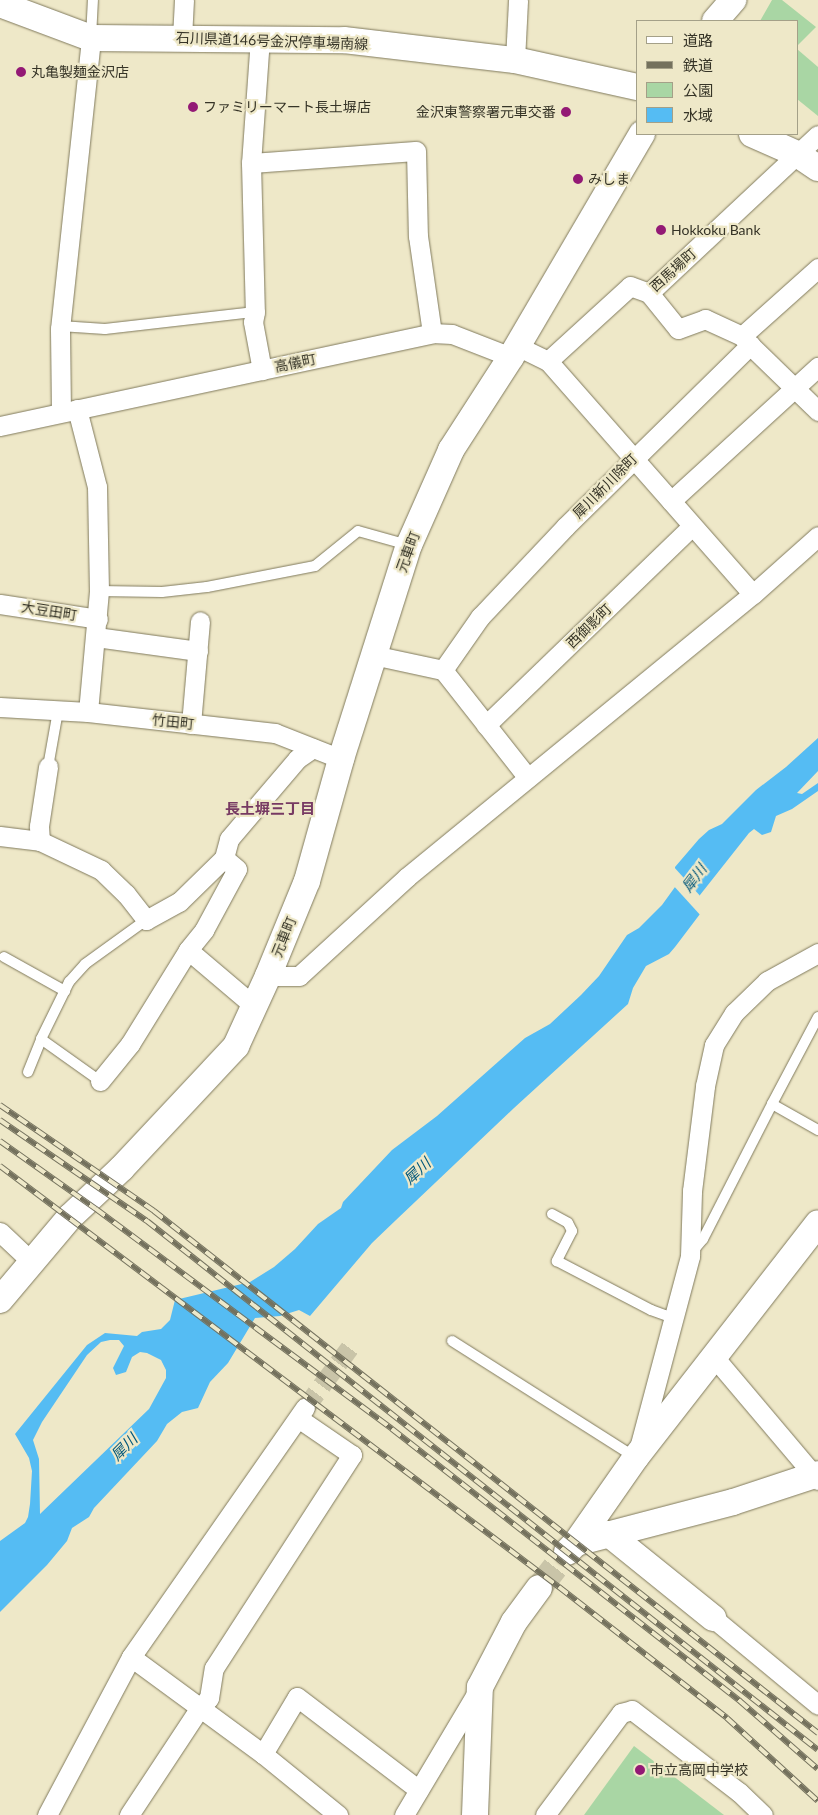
<!DOCTYPE html>
<meta charset="utf-8">
<style>
body{margin:0}
#map{position:relative;width:818px;height:1815px;overflow:hidden;background:#eee8c8;font-family:Lato,"Noto Sans JP",sans-serif}
div>[style]{position:absolute}
.green>*{inset:0;background:#a9d6a4}
.water>*{inset:0;background:#55bcf3}
.pier>*{inset:0;background:#eee8c8}
.street-tunnel>*{height:19px;margin-top:-9.5px;transform-origin:0;background:repeating-linear-gradient(90deg,#c9c4a8 0 19px,transparent 0 28px)}
.secondary-tunnel>*{height:26px;margin-top:-13px;transform-origin:0;background:repeating-linear-gradient(90deg,#c9c4a8 0 26px,transparent 0 39px)}
.roads{filter:drop-shadow(0 0 1px #807a5d) drop-shadow(0 0 1px #807a5d)}
.lane>*{height:10px;margin:-5px;padding:0 5px;transform-origin:5px;border-radius:5px;background:#fff}
.street>*{height:19px;margin:-9.5px;padding:0 9.5px;transform-origin:9.5px;border-radius:9.5px;background:#fff}
.secondary>*{height:26px;margin:-13px;padding:0 13px;transform-origin:13px;border-radius:13px;background:#fff}
.rail>*{height:5.5px;margin-top:-2.75px;transform-origin:0;background:repeating-linear-gradient(90deg,#eee8c8 0 11px,#74715d 0 22px);box-sizing:border-box;border-block:1px solid #74715d}
.dots>*{width:14px;height:14px;translate:-50% -50%;box-sizing:border-box;border:2px solid #eee8c8;border-radius:50%}
span{translate:-50% -50%;white-space:nowrap;text-align:center;line-height:1.15;-webkit-text-stroke:4.5px #eee8c8;paint-order:stroke}
.street-label{font-size:14px;color:#363427}
.poi-label{font-size:14px;color:#363427}
.left{translate:0 -50%;text-align:left}
.right{translate:-100% -50%;text-align:right}
.neighbourhood-label{font-size:15px;color:#773a63;font-weight:700}
.water-label{font-size:15px;color:#00577b;font-style:italic}
.legend{position:absolute;left:636px;top:20px;width:162px;height:115px;box-sizing:border-box;background:#eee8c8;border:1px solid #a4a088;margin:0;padding:6px 9px;list-style:none;font-size:15px;color:#363427}
.legend li{display:flex;align-items:center;gap:10px;height:25px}
.legend b{width:25px;border:1px solid #a4a088}
</style>
<div id="map">
<div class="green">
<i style="clip-path:polygon(772px 0,782px 0,816px 27px,797px 46px,797px 21px,760px 21px)"></i>
<i style="clip-path:polygon(797px 49px,818px 67px,818px 116px,797px 99px)"></i>
<i style="clip-path:polygon(634px 1746px,724px 1815px,584px 1815px)"></i>
</div>
<div class="water">
<i style="clip-path:polygon(evenodd,818px 738px,818px 771px,797px 793px,802px 794px,818px 783px,818px 791px,792px 809px,776px 816px,771px 832px,762px 835px,754px 829px,749px 833px,700px 895px,700px 914px,675px 947px,669px 954px,646px 966px,633px 988px,628px 1004px,514px 1108px,396px 1220px,372px 1243px,310px 1316px,299px 1310px,280px 1316px,255px 1318px,228px 1363px,210px 1382px,198px 1408px,182px 1412px,167px 1424px,157px 1441px,94px 1508px,89px 1517px,72px 1528px,67px 1541px,47px 1565px,0 1612px,0 1541px,25px 1523px,28px 1517px,30px 1504px,32px 1471px,29px 1458px,15px 1434px,87px 1345px,105px 1333px,137px 1336px,142px 1332px,161px 1329px,170px 1320px,175px 1300px,250px 1282px,274px 1267px,295px 1249px,318px 1224px,341px 1208px,343px 1202px,392px 1150px,437px 1116px,525px 1038px,550px 1024px,581px 995px,599px 976px,627px 935px,639px 928px,662px 905px,675px 887px,675px 867px,699px 839px,709px 830px,722px 824px,756px 790px,786px 767px,818px 738px,110px 1340px,119px 1340px,124px 1346px,113px 1368px,116px 1375px,126px 1372px,132px 1357px,140px 1352px,147px 1353px,161px 1360px,166px 1370px,166px 1378px,149px 1409px,40px 1514px,39px 1459px,33px 1440px,42px 1422px,87px 1355px,101px 1342px,110px 1340px)"></i>
</div>
<div class="pier">
<i style="clip-path:polygon(673px 866px,702px 898px,702px 917px,672px 884px)"></i>
</div>
<div class="street-tunnel">
<i style="left:305px;top:1408px;width:77px;rotate:-53.4deg"></i>
</div>
<div class="secondary-tunnel">
<i style="left:539px;top:1588px;width:46px;rotate:-52.1deg"></i>
</div>
<div class="roads">
<div class="lane">
<i style="left:91px;top:37px;width:37px;rotate:-87deg"></i>
<i style="left:60px;top:326px;width:45px;rotate:3.8deg"></i>
<i style="left:105px;top:329px;width:151px;rotate:-6.5deg"></i>
<i style="left:99px;top:591px;width:63px;rotate:0.9deg"></i>
<i style="left:162px;top:592px;width:45px;rotate:-6.3deg"></i>
<i style="left:207px;top:587px;width:110px;rotate:-11deg"></i>
<i style="left:315px;top:566px;width:55px;rotate:-39.1deg"></i>
<i style="left:358px;top:531px;width:52px;rotate:15.6deg"></i>
<i style="left:48px;top:767px;width:57px;rotate:-79.9deg"></i>
<i style="left:4px;top:957px;width:70px;rotate:29.1deg"></i>
<i style="left:818px;top:1017px;width:98px;rotate:117.9deg"></i>
<i style="left:772px;top:1104px;width:53px;rotate:29.5deg"></i>
<i style="left:41px;top:1039px;width:72px;rotate:35.4deg"></i>
<i style="left:28px;top:1072px;width:35px;rotate:-68deg"></i>
<i style="left:41px;top:1039px;width:64px;rotate:-63.8deg"></i>
<i style="left:69px;top:982px;width:24px;rotate:-48deg"></i>
<i style="left:85px;top:964px;width:75px;rotate:-35.8deg"></i>
<i style="left:552px;top:1214px;width:18px;rotate:29deg"></i>
<i style="left:568px;top:1223px;width:9px;rotate:63deg"></i>
<i style="left:572px;top:1231px;width:34px;rotate:117deg"></i>
<i style="left:557px;top:1261px;width:106px;rotate:27.5deg"></i>
<i style="left:651px;top:1310px;width:23px;rotate:20deg"></i>
<i style="left:692px;top:1252px;width:17px;rotate:-50deg"></i>
<i style="left:703px;top:1239px;width:152px;rotate:-62.9deg"></i>
<i style="left:452px;top:1341px;width:217px;rotate:32.4deg"></i>
</div>
<div class="street">
<i style="left:182px;top:38px;width:38px;rotate:-87deg"></i>
<i style="left:260px;top:38px;width:125px;rotate:94.1deg"></i>
<i style="left:251px;top:163px;width:149px;rotate:88.5deg"></i>
<i style="left:255px;top:312px;width:10px;rotate:101deg"></i>
<i style="left:253px;top:322px;width:49px;rotate:79.4deg"></i>
<i style="left:515px;top:60px;width:60px;rotate:-87.1deg"></i>
<i style="left:251px;top:163px;width:165px;rotate:-4.2deg"></i>
<i style="left:416px;top:151px;width:85px;rotate:88.7deg"></i>
<i style="left:418px;top:236px;width:98px;rotate:81.8deg"></i>
<i style="left:649px;top:293px;width:46px;rotate:51.1deg"></i>
<i style="left:678px;top:329px;width:29px;rotate:-20deg"></i>
<i style="left:705px;top:319px;width:41px;rotate:24.7deg"></i>
<i style="left:750px;top:345px;width:95px;rotate:44.1deg"></i>
<i style="left:517px;top:346px;width:34px;rotate:26deg"></i>
<i style="left:548px;top:361px;width:111px;rotate:-42.4deg"></i>
<i style="left:630px;top:286px;width:20px;rotate:20deg"></i>
<i style="left:649px;top:293px;width:231px;rotate:-43.1deg"></i>
<i style="left:548px;top:361px;width:310px;rotate:48.7deg"></i>
<i style="left:77px;top:409px;width:81px;rotate:75.6deg"></i>
<i style="left:97px;top:487px;width:104px;rotate:88.9deg"></i>
<i style="left:99px;top:591px;width:121px;rotate:95.2deg"></i>
<i style="left:61px;top:412px;width:83px;rotate:-90.7deg"></i>
<i style="left:60px;top:329px;width:293px;rotate:-83.9deg"></i>
<i style="left:0;top:426px;width:442px;rotate:-12.1deg"></i>
<i style="left:432px;top:333px;width:20px;rotate:3deg"></i>
<i style="left:452px;top:334px;width:63px;rotate:21.3deg"></i>
<i style="left:671px;top:501px;width:199px;rotate:-42.4deg"></i>
<i style="left:0;top:604px;width:99px;rotate:8.7deg"></i>
<i style="left:96px;top:637px;width:103px;rotate:7.8deg"></i>
<i style="left:373px;top:655px;width:72px;rotate:12.1deg"></i>
<i style="left:443px;top:670px;width:65px;rotate:-55.1deg"></i>
<i style="left:480px;top:617px;width:124px;rotate:-46.6deg"></i>
<i style="left:565px;top:527px;width:260px;rotate:-44.5deg"></i>
<i style="left:750px;top:345px;width:12px;rotate:-132deg"></i>
<i style="left:742px;top:336px;width:102px;rotate:-41.8deg"></i>
<i style="left:443px;top:670px;width:137px;rotate:51.8deg"></i>
<i style="left:0;top:707px;width:88px;rotate:3.3deg"></i>
<i style="left:88px;top:712px;width:188px;rotate:6.4deg"></i>
<i style="left:275px;top:733px;width:71px;rotate:21.5deg"></i>
<i style="left:191px;top:724px;width:103px;rotate:-85deg"></i>
<i style="left:486px;top:725px;width:286px;rotate:-44deg"></i>
<i style="left:0;top:836px;width:40px;rotate:7.1deg"></i>
<i style="left:40px;top:841px;width:68px;rotate:25.4deg"></i>
<i style="left:101px;top:870px;width:35px;rotate:44deg"></i>
<i style="left:126px;top:894px;width:33px;rotate:52deg"></i>
<i style="left:146px;top:920px;width:38px;rotate:-29deg"></i>
<i style="left:179px;top:902px;width:63px;rotate:-44.4deg"></i>
<i style="left:40px;top:841px;width:15px;rotate:-94deg"></i>
<i style="left:39px;top:826px;width:60px;rotate:-81.3deg"></i>
<i style="left:188px;top:950px;width:87px;rotate:40.3deg"></i>
<i style="left:268px;top:976px;width:31px"></i>
<i style="left:299px;top:976px;width:147px;rotate:-42.5deg"></i>
<i style="left:407px;top:877px;width:447px;rotate:-39.3deg"></i>
<i style="left:753px;top:594px;width:87px;rotate:-41.7deg"></i>
<i style="left:100px;top:1081px;width:48px;rotate:-51deg"></i>
<i style="left:130px;top:1044px;width:110px;rotate:-58.3deg"></i>
<i style="left:188px;top:950px;width:26px;rotate:-51deg"></i>
<i style="left:204px;top:930px;width:69px;rotate:-61.6deg"></i>
<i style="left:237px;top:869px;width:17px;rotate:-140deg"></i>
<i style="left:224px;top:858px;width:20px;rotate:-75deg"></i>
<i style="left:229px;top:839px;width:105px;rotate:-49.6deg"></i>
<i style="left:297px;top:759px;width:19px;rotate:-35deg"></i>
<i style="left:0;top:1232px;width:44px;rotate:43.2deg"></i>
<i style="left:714px;top:1357px;width:161px;rotate:49.8deg"></i>
<i style="left:639px;top:1448px;width:199px;rotate:-75.1deg"></i>
<i style="left:690px;top:1256px;width:65px;rotate:-88.2deg"></i>
<i style="left:692px;top:1191px;width:106px;rotate:-82.9deg"></i>
<i style="left:705px;top:1086px;width:42px;rotate:-77.6deg"></i>
<i style="left:714px;top:1045px;width:38px;rotate:-58deg"></i>
<i style="left:734px;top:1013px;width:46px;rotate:-44.1deg"></i>
<i style="left:767px;top:981px;width:58px;rotate:-28.8deg"></i>
<i style="left:713px;top:1618px;width:136px;rotate:39.6deg"></i>
<i style="left:131px;top:1657px;width:164px;rotate:36.3deg"></i>
<i style="left:263px;top:1754px;width:97px;rotate:39.1deg"></i>
<i style="left:263px;top:1754px;width:66px;rotate:-59.2deg"></i>
<i style="left:297px;top:1697px;width:153px;rotate:37.3deg"></i>
<i style="left:47px;top:1815px;width:179px;rotate:-62deg"></i>
<i style="left:131px;top:1657px;width:304px;rotate:-55.1deg"></i>
<i style="left:129px;top:1815px;width:127px;rotate:-56.6deg"></i>
<i style="left:199px;top:1709px;width:15px;rotate:-48deg"></i>
<i style="left:209px;top:1698px;width:30px;rotate:-81deg"></i>
<i style="left:214px;top:1668px;width:254px;rotate:-57.1deg"></i>
<i style="left:352px;top:1455px;width:65px;rotate:-145.6deg"></i>
<i style="left:404px;top:1815px;width:147px;rotate:-59.2deg"></i>
<i style="left:545px;top:1815px;width:127px;rotate:-53.3deg"></i>
<i style="left:621px;top:1713px;width:11px;rotate:-15deg"></i>
<i style="left:632px;top:1710px;width:135px;rotate:37.5deg"></i>
<i style="left:739px;top:1792px;width:33px;rotate:44deg"></i>
</div>
<div class="secondary">
<i style="left:0;top:4px;width:97px;rotate:20.5deg"></i>
<i style="left:91px;top:38px;width:253px;rotate:0.5deg"></i>
<i style="left:344px;top:40px;width:172px;rotate:6.7deg"></i>
<i style="left:515px;top:60px;width:125px;rotate:12.5deg"></i>
<i style="left:715px;top:21px;width:28px;rotate:-49deg"></i>
<i style="left:752px;top:134px;width:49px;rotate:24deg"></i>
<i style="left:797px;top:154px;width:25px;rotate:34deg"></i>
<i style="left:0;top:1300px;width:109px;rotate:-49.9deg"></i>
<i style="left:70px;top:1217px;width:71px;rotate:-43.3deg"></i>
<i style="left:122px;top:1168px;width:167px;rotate:-46.9deg"></i>
<i style="left:236px;top:1046px;width:77px;rotate:-65.4deg"></i>
<i style="left:268px;top:976px;width:103px;rotate:-67.7deg"></i>
<i style="left:307px;top:881px;width:127px;rotate:-74.4deg"></i>
<i style="left:341px;top:759px;width:225px;rotate:-72.4deg"></i>
<i style="left:409px;top:545px;width:104px;rotate:-66.1deg"></i>
<i style="left:451px;top:450px;width:111px;rotate:-57.2deg"></i>
<i style="left:511px;top:357px;width:259px;rotate:-59.6deg"></i>
<i style="left:609px;top:1534px;width:134px;rotate:38.9deg"></i>
<i style="left:576px;top:1543px;width:162px;rotate:-14.6deg"></i>
<i style="left:733px;top:1502px;width:89px;rotate:-18.2deg"></i>
<i style="left:567px;top:1552px;width:13px;rotate:-45deg"></i>
<i style="left:576px;top:1543px;width:105px;rotate:-55.1deg"></i>
<i style="left:636px;top:1457px;width:296px;rotate:-52.1deg"></i>
<i style="left:475px;top:1815px;width:128px;rotate:-87.8deg"></i>
<i style="left:480px;top:1687px;width:73px;rotate:-62.4deg"></i>
<i style="left:514px;top:1622px;width:42px;rotate:-53.7deg"></i>
</div>
</div>
<div class="rail">
<i style="left:0;top:1105px;width:187px;rotate:34.5deg"></i>
<i style="left:154px;top:1211px;width:845px;rotate:38.17deg"></i>
<i style="left:0;top:1120px;width:178px;rotate:34.5deg"></i>
<i style="left:147px;top:1221px;width:854px;rotate:38.25deg"></i>
<i style="left:0;top:1141px;width:118px;rotate:35.3deg"></i>
<i style="left:96px;top:1209px;width:369px;rotate:36.6deg"></i>
<i style="left:392px;top:1429px;width:442px;rotate:38deg"></i>
<i style="left:740px;top:1701px;width:103px;rotate:41.1deg"></i>
<i style="left:0;top:1166px;width:700px;rotate:36.98deg"></i>
<i style="left:559px;top:1587px;width:213px;rotate:37.9deg"></i>
<i style="left:727px;top:1718px;width:123px;rotate:42.4deg"></i>
</div>
<div class="dots">
<i style="left:21px;top:72px;background:#931975"></i>
<i style="left:193px;top:107px;background:#931975"></i>
<i style="left:566px;top:112px;background:#931975"></i>
<i style="left:578px;top:179px;background:#931975"></i>
<i style="left:661px;top:230px;background:#931975"></i>
<i style="left:640px;top:1770px;background:#931975"></i>
</div>
<div class="street-label">
<span style="left:272px;top:41px;rotate:2deg">石川県道146号金沢停車場南線</span>
<span style="left:673px;top:270px;rotate:-42deg">西馬場町</span>
<span style="left:295px;top:363px;rotate:-12deg">高儀町</span>
<span style="left:605px;top:486px;rotate:-45deg">犀川新川除町</span>
<span style="left:408px;top:552px;rotate:-70deg">元車町</span>
<span style="left:49px;top:611px;rotate:9deg">大豆田町</span>
<span style="left:589px;top:626px;rotate:-44deg">西御影町</span>
<span style="left:173px;top:722px;rotate:6deg">竹田町</span>
<span style="left:284px;top:937px;rotate:-68deg">元車町</span>
</div>
<div class="poi-label">
<span class="left" style="left:31px;top:72px">丸亀製麺金沢店</span>
<span class="left" style="left:203px;top:107px">ファミリーマート長土塀店</span>
<span class="right" style="left:556px;top:112px">金沢東警察署元車交番</span>
<span class="left" style="left:588px;top:179px">みしま</span>
<span class="left" style="left:671px;top:230px">Hokkoku Bank</span>
<span class="left" style="left:650px;top:1770px">市立高岡中学校</span>
</div>
<div class="neighbourhood-label">
<span style="left:270px;top:809px">長土塀三丁目</span>
</div>
<div class="water-label">
<span style="left:694px;top:878px;rotate:-53deg">犀川</span>
<span style="left:417px;top:1171px;rotate:-43deg">犀川</span>
<span style="left:124px;top:1447px;rotate:-45deg">犀川</span>
</div>
<ul class="legend">
<li><b style="height:6px;background:#fff"></b>道路</li>
<li><b style="height:6px;background:#74715d"></b>鉄道</li>
<li><b style="height:14px;background:#a9d6a4"></b>公園</li>
<li><b style="height:14px;background:#55bcf3"></b>水域</li>
</ul>
</div>
